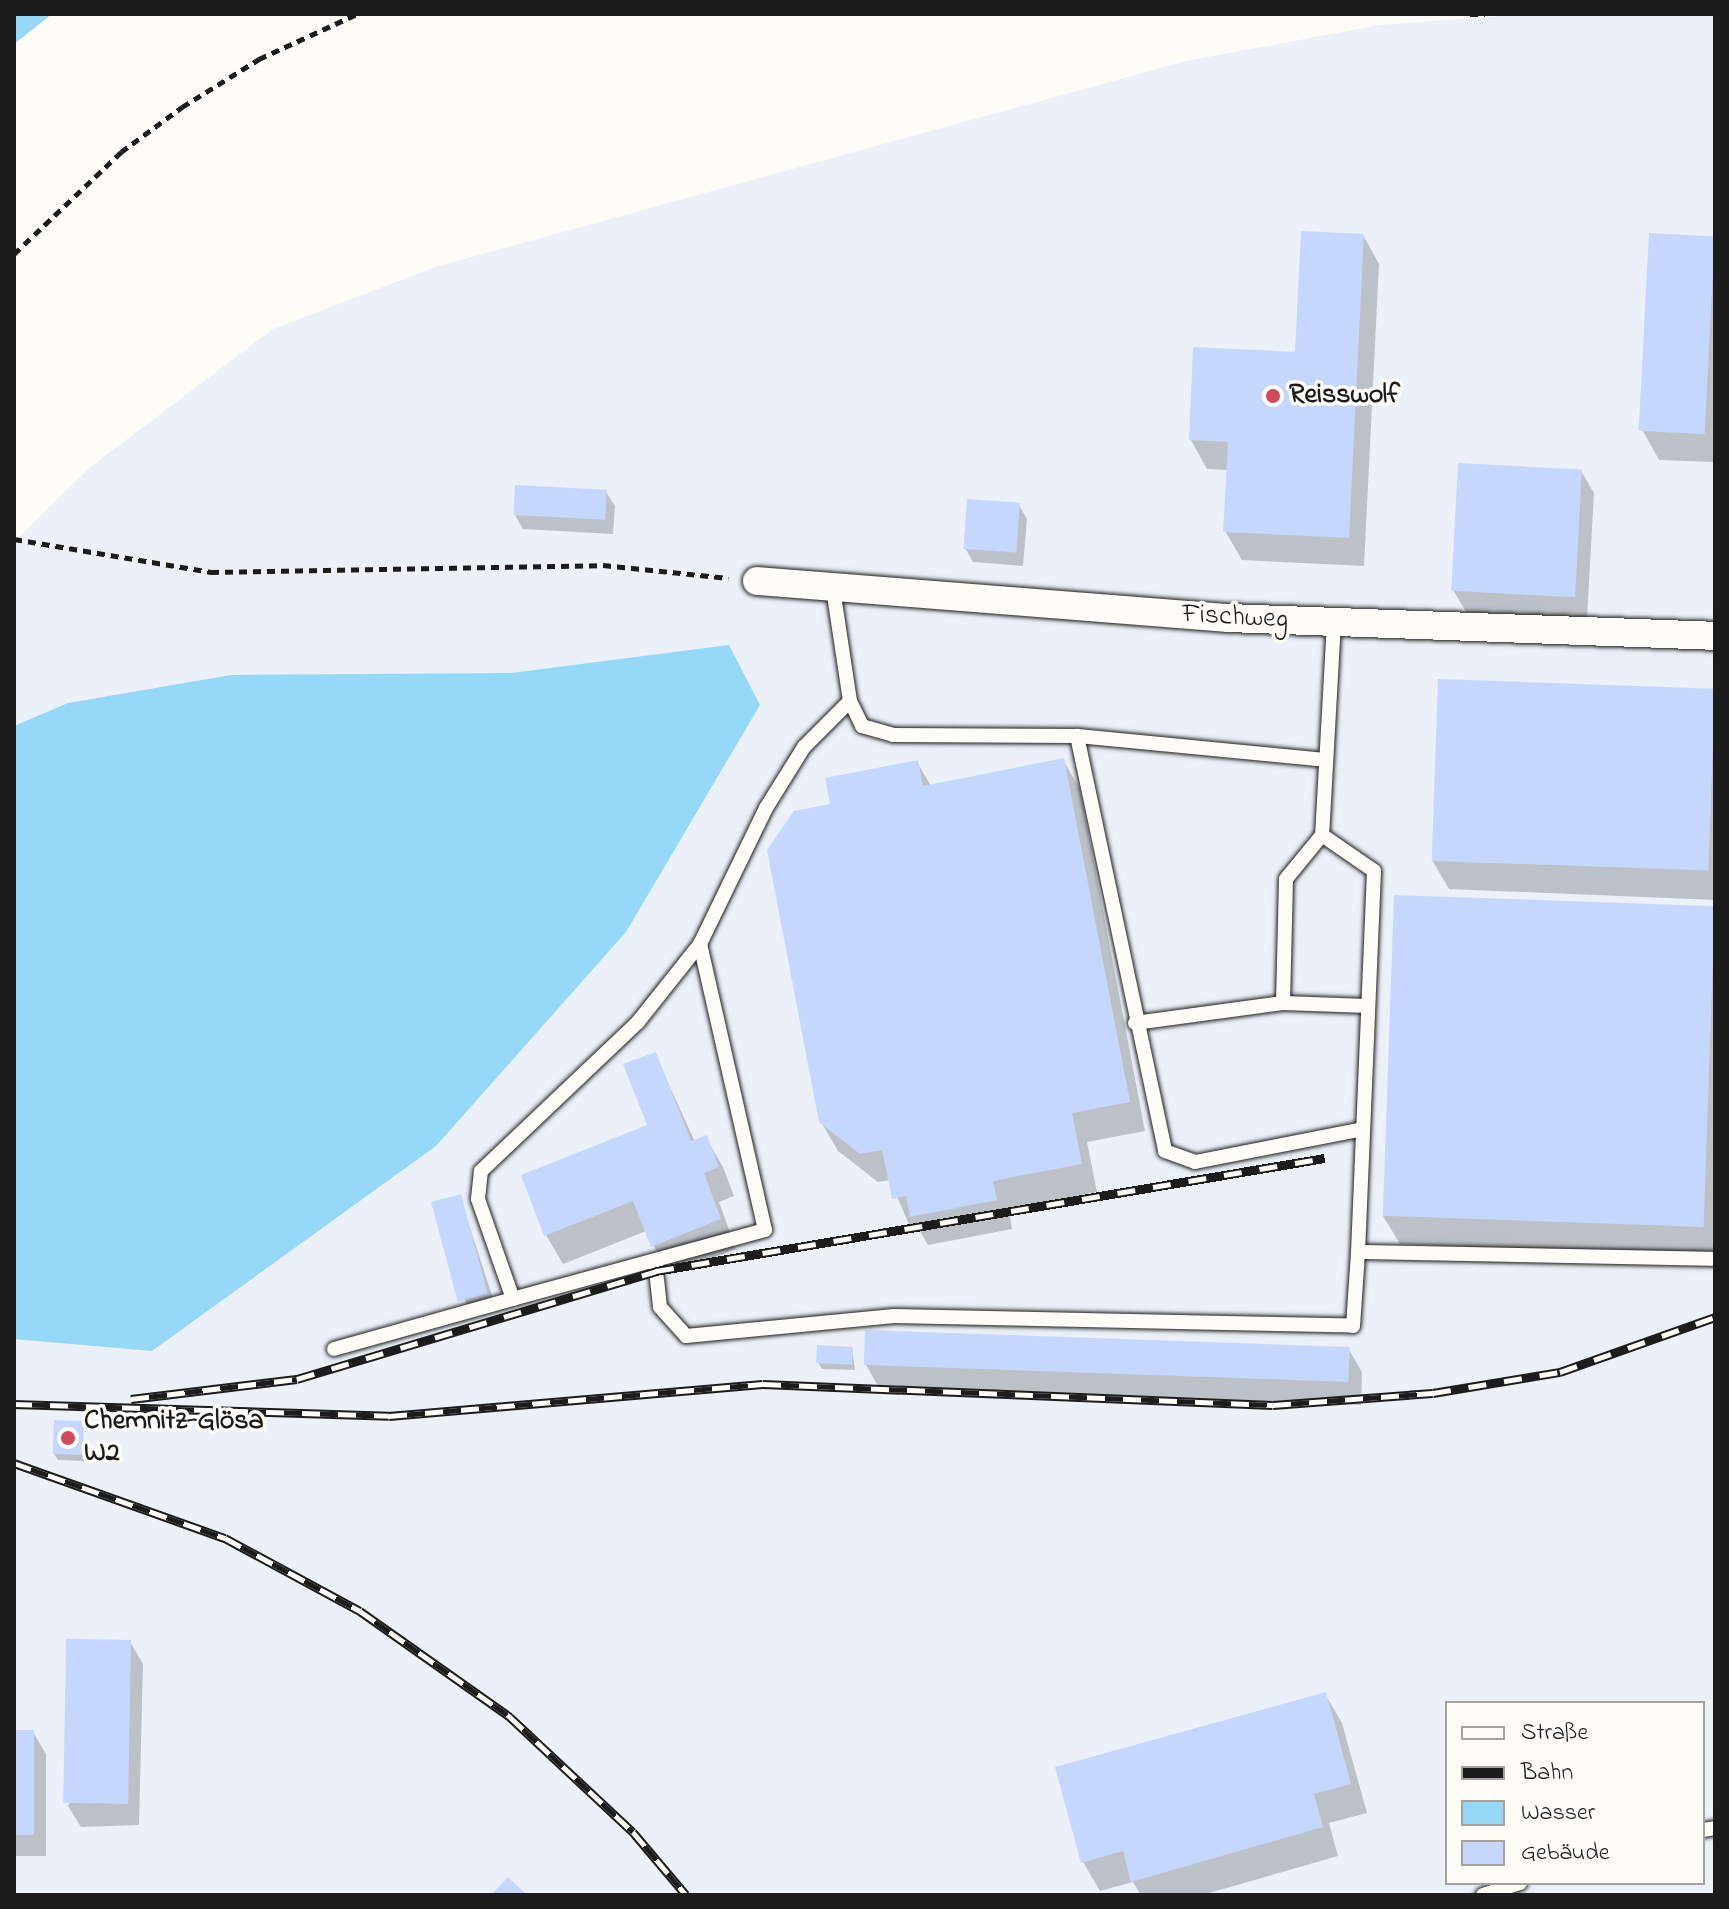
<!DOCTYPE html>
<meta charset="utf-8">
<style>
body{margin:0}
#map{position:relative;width:1729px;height:1909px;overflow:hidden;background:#fdfcf7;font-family:"Indie Flower",sans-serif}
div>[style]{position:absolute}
.built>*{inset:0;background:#ecf1f9}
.water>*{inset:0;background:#95d8f7}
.shadow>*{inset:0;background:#0003;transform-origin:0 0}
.building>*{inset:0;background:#c6d7fd;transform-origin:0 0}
.path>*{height:5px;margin-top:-2.5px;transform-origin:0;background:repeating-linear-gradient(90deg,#1c1c1c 0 8px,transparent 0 14px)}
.roads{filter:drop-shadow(0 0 2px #1c1c1c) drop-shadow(0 0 2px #1c1c1c)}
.lane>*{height:14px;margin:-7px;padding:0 7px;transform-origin:7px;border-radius:7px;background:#fdfcf7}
.street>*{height:28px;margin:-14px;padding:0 14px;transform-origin:14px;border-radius:14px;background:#fdfcf7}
.rail>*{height:9px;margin-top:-4.5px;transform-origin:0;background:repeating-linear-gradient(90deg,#fdfcf7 0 18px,#1c1c1c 0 36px);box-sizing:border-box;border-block:2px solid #1c1c1c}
.dots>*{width:22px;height:22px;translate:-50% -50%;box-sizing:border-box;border:4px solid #fdfcf7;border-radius:50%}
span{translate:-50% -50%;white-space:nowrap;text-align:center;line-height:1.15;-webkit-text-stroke:7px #fdfcf7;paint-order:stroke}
.poi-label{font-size:28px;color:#1c1c1c;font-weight:700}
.left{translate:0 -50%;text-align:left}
.street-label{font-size:28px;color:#1c1c1c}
.frame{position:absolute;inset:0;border:16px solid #1c1c1c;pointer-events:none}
.legend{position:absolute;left:1445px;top:1701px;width:260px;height:184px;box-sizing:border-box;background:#fdfcf7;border:2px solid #a3a29f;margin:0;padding:10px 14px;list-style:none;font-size:24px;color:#1c1c1c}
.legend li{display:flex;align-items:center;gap:16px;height:40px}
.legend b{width:40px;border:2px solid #a3a29f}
</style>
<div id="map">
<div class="built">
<i style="clip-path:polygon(evenodd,1526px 14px,1715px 14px,1715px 1895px,14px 1895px,14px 542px,89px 468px,273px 329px,435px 267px,1186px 61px,1380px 25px,1526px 14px,1447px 1703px,1703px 1703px,1703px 1883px,1447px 1883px,1447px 1703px)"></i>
</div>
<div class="water">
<i style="clip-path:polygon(14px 14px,52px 14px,14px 44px)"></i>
<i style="clip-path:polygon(729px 645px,760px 705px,626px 932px,436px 1146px,152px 1351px,14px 1339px,14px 726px,68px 703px,231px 675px,511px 673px)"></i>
</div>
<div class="shadow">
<i style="clip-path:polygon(1363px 235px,1379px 264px,1364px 566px,1242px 560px,1225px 531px,1228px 470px,1207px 469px,1191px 440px,1297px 354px)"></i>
<i style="clip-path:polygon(1715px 238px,1715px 462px,1659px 460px,1643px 431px)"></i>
<i style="clip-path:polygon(1581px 471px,1594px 493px,1587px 618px,1466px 612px,1453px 590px)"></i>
<i style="clip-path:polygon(606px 492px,615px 506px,613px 534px,523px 529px,515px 515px)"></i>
<i style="clip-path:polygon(1019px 505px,1027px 519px,1023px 566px,973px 562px,965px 548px)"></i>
<i style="clip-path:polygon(1715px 692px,1715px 900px,1449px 889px,1432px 860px)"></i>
<i style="clip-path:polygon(1063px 760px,1080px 789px,1145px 1131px,1087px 1142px,1097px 1192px,1009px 1209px,1012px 1229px,928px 1245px,917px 1226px,910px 1227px,890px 1180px,878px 1182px,838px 1151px,821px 1122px,833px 805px,917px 762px,931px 786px)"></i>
<i style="clip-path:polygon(1715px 910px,1715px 1257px,1400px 1244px,1383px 1216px)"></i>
<i style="clip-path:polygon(655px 1054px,695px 1142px,706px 1138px,723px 1167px,734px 1196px,719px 1202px,736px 1249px,669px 1275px,646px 1231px,563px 1264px,546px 1235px,649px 1126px)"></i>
<i style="left:460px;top:1197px;width:115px;height:27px;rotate:72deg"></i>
<i style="clip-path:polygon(852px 1349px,855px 1370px,822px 1369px,818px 1362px)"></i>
<i style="clip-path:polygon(1349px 1350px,1362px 1372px,1361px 1405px,878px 1386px,866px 1365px)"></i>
<i style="clip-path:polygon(82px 1423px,84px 1461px,58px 1460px,54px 1454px)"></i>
<i style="clip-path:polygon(130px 1642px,143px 1664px,139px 1825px,81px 1827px,68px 1806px)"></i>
<i style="clip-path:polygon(1325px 1694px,1342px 1723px,1367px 1813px,1329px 1823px,1338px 1856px,1202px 1895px,1141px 1895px,1133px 1882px,1100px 1891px,1083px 1862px)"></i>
<i style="clip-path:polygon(14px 1732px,33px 1732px,46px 1754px,46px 1856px,14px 1856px)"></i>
</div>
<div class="building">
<i style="clip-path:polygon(1301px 231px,1364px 234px,1349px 538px,1223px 532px,1228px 442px,1189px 440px,1193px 347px,1295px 352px)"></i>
<i style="left:1649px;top:233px;width:66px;height:198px;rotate:3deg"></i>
<i style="left:1458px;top:463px;width:124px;height:128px;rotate:3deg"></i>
<i style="left:515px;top:485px;width:92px;height:30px;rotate:3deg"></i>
<i style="left:967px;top:499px;width:53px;height:50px;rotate:4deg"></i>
<i style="left:1438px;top:679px;width:277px;height:182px;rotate:2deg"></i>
<i style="clip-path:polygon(1064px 758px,1130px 1102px,1072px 1113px,1082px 1164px,993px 1181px,997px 1200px,910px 1217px,906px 1196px,892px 1199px,882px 1150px,860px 1154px,819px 1122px,767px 850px,794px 811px,830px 804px,825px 778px,918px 760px,923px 786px)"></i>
<i style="left:1394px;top:895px;width:321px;height:321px;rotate:2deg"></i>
<i style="clip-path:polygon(656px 1052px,691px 1141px,707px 1135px,719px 1167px,704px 1173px,721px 1219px,651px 1247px,633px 1201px,544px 1236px,521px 1175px,647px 1125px,623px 1064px)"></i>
<i style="left:461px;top:1194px;width:103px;height:31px;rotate:75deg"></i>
<i style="left:865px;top:1330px;width:485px;height:35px;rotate:2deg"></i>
<i style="left:817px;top:1345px;width:36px;height:18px;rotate:3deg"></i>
<i style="left:54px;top:1420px;width:30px;height:34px;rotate:2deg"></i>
<i style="left:131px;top:1640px;width:164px;height:65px;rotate:91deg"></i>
<i style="clip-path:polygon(1326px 1692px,1351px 1784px,1314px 1794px,1323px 1827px,1131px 1882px,1123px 1851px,1081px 1863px,1055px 1767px)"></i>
<i style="left:14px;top:1730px;width:20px;height:105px"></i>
<i style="clip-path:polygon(508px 1877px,527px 1895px,491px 1895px)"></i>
</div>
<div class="path">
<i style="left:1470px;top:14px;width:15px"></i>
<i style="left:14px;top:254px;width:148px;rotate:-43.6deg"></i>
<i style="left:121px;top:152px;width:76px;rotate:-36.4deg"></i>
<i style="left:182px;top:107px;width:91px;rotate:-31.9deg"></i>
<i style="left:259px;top:59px;width:108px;rotate:-24.7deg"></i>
<i style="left:14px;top:539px;width:200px;rotate:9.5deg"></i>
<i style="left:211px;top:572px;width:392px;rotate:-1deg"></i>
<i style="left:603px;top:565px;width:126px;rotate:5.9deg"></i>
</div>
<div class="roads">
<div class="lane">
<i style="left:1334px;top:622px;width:213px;rotate:93.2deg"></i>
<i style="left:1322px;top:835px;width:63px;rotate:34.7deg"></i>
<i style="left:1374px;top:871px;width:381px;rotate:92.4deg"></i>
<i style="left:1358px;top:1252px;width:357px;rotate:1.1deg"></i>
<i style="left:850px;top:701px;width:28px;rotate:64deg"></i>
<i style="left:862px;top:726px;width:32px;rotate:16deg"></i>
<i style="left:893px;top:735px;width:184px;rotate:0.3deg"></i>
<i style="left:1077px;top:736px;width:250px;rotate:5.5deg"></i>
<i style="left:1077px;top:736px;width:424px;rotate:78deg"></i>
<i style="left:1165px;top:1151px;width:32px;rotate:20deg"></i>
<i style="left:1195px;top:1162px;width:171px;rotate:-11.1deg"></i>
<i style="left:700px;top:944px;width:293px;rotate:77.2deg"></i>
<i style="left:765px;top:1230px;width:261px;rotate:164.7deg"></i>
<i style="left:513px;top:1299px;width:106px;rotate:-109.3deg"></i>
<i style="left:478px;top:1199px;width:28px;rotate:-84deg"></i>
<i style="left:481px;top:1171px;width:216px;rotate:-43.5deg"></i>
<i style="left:638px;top:1022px;width:100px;rotate:-51.5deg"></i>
<i style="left:700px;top:944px;width:151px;rotate:-64.1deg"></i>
<i style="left:766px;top:808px;width:72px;rotate:-58.1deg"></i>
<i style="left:804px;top:747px;width:65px;rotate:-45deg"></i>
<i style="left:850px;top:701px;width:113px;rotate:-98.6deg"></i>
<i style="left:1283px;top:1003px;width:124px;rotate:-88.6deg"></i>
<i style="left:1286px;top:879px;width:57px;rotate:-50.7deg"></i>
<i style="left:1135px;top:1023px;width:149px;rotate:-7.7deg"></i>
<i style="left:1283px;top:1003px;width:85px;rotate:2deg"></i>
<i style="left:655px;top:1261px;width:46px;rotate:83.8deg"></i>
<i style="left:660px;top:1307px;width:39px;rotate:48deg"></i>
<i style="left:686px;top:1336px;width:209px;rotate:-5.5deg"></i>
<i style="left:894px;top:1316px;width:459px;rotate:1.2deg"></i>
<i style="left:1353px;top:1326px;width:74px;rotate:-86.1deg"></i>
<i style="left:334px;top:1349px;width:186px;rotate:-15.6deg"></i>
<i style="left:1703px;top:1830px;width:12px;rotate:-9deg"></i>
<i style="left:1483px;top:1895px;width:39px;rotate:-18deg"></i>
</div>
<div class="street">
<i style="left:757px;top:581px;width:472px;rotate:4.5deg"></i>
<i style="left:1228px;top:618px;width:487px;rotate:2.1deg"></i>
</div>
</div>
<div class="rail">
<i style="left:131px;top:1399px;width:167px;rotate:-6.9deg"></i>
<i style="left:297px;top:1379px;width:375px;rotate:-16.7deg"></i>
<i style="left:656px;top:1271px;width:678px;rotate:-9.59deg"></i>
<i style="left:14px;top:1404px;width:375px;rotate:1.8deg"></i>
<i style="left:389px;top:1416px;width:375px;rotate:-4.9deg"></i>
<i style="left:763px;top:1384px;width:510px;rotate:2.36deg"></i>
<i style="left:1273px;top:1405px;width:160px;rotate:-4.3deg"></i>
<i style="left:1433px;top:1393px;width:129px;rotate:-9.4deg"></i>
<i style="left:1560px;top:1372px;width:164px;rotate:-19.5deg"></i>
<i style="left:14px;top:1463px;width:224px;rotate:19.6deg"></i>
<i style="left:225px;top:1538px;width:153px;rotate:28.4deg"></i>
<i style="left:360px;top:1611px;width:184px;rotate:35.2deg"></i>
<i style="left:510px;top:1717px;width:168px;rotate:43.1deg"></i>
<i style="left:633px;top:1832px;width:82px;rotate:49.9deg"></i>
</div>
<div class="dots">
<i style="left:1273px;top:396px;background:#d1495b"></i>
<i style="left:68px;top:1438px;background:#d1495b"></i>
</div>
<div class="poi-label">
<span class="left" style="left:1289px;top:396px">Reisswolf</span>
<span class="left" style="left:84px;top:1438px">Chemnitz-Glösa<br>W2</span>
</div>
<div class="street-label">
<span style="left:1235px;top:618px;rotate:3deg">Fischweg</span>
</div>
<div class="frame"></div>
<ul class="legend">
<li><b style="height:10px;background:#fdfcf7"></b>Straße</li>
<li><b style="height:10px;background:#1c1c1c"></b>Bahn</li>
<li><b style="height:22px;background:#95d8f7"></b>Wasser</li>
<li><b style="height:22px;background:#c6d7fd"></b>Gebäude</li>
</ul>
</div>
